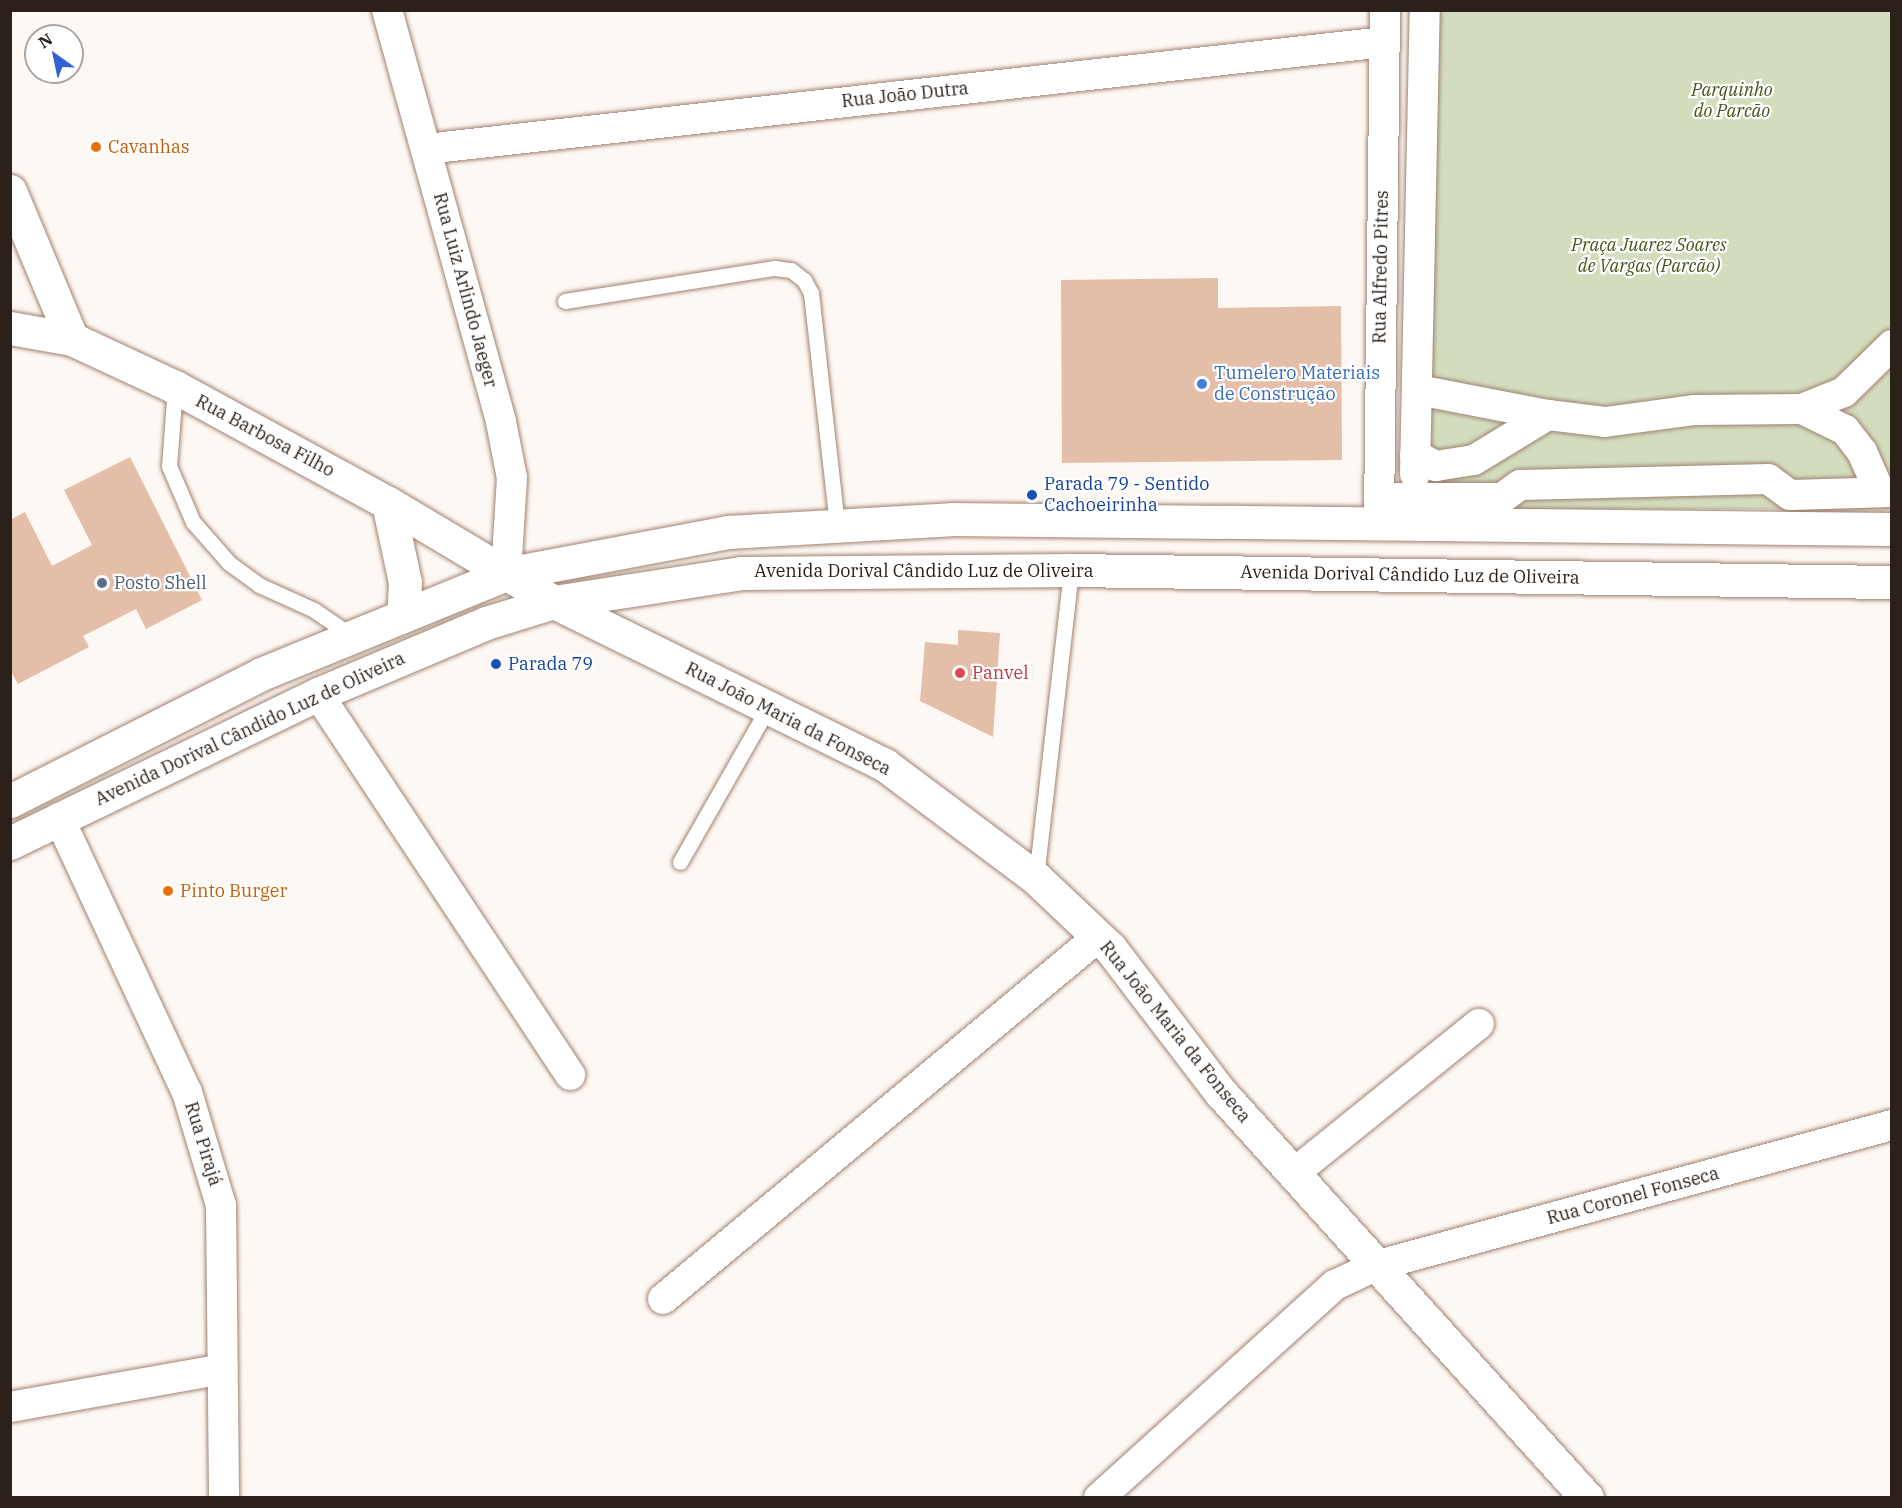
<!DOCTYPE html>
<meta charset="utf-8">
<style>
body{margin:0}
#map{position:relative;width:1902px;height:1508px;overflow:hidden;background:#fef8f4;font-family:"IBM Plex Serif",serif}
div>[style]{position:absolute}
.green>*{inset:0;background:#d3ddbe;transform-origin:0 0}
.building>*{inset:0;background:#e4bea8}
.roads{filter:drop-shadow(0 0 2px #9f8271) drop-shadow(0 0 2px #9f8271)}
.lane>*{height:15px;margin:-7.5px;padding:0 7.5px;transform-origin:7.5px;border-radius:7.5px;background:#fff}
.street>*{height:30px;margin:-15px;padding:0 15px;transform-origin:15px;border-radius:15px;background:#fff}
.secondary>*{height:33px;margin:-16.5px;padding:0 16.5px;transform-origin:16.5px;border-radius:16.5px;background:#fff}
.primary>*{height:33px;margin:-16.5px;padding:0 16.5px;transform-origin:16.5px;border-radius:16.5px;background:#fff}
.dots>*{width:16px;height:16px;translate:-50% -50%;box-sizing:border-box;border:3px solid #fff;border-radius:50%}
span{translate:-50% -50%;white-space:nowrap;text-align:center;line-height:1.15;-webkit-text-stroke:4.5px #fff;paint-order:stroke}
.park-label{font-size:18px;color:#48551c;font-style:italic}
.street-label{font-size:18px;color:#2c211a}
.food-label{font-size:18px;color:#c56008}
.left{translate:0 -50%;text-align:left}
.shop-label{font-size:18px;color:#366cbe}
.transit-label{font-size:18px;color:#164399}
.service-label{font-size:18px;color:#4e5e75}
.health-label{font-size:18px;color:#be3a42}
.frame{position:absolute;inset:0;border:12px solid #2c211a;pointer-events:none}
.north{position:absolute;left:24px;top:24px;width:60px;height:60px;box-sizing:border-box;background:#fff;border:2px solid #aba6a3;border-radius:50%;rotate:327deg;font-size:16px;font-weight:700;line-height:24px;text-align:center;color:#2c211a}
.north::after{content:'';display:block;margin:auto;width:21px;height:27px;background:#3063d1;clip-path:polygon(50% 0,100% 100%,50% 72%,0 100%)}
</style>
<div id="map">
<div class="green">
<i style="left:1409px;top:11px;width:482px;height:498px"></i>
</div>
<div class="building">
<i style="clip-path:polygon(1218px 278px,1218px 308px,1341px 306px,1342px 460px,1062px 463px,1061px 280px)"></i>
<i style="clip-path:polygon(130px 457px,202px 600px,146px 629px,136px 609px,83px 636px,89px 647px,18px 684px,10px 670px,10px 520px,25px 512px,52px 566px,92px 545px,64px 490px)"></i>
<i style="clip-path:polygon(958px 630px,1000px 633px,993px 737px,920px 701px,925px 642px,958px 645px)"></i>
</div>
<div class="roads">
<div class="lane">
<i style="left:565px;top:301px;width:212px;rotate:-9deg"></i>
<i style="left:774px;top:268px;width:17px;rotate:7deg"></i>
<i style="left:791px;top:270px;width:16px;rotate:38deg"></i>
<i style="left:804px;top:280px;width:15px;rotate:62deg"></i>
<i style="left:811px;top:293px;width:234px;rotate:83.6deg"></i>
<i style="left:175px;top:387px;width:79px;rotate:94.3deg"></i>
<i style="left:169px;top:466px;width:61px;rotate:66.8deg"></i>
<i style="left:193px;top:522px;width:55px;rotate:48.7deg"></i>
<i style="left:229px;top:563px;width:37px;rotate:36deg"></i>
<i style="left:259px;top:585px;width:60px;rotate:24.4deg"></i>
<i style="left:314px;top:610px;width:46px;rotate:34.4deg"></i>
<i style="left:680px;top:862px;width:177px;rotate:-60.3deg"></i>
<i style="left:1036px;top:878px;width:310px;rotate:-83.5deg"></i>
</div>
<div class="street">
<i style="left:387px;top:10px;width:427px;rotate:74.5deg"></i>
<i style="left:501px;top:422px;width:57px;rotate:78.9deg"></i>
<i style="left:512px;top:478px;width:96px;rotate:93.6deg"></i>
<i style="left:426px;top:149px;width:964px;rotate:-6.37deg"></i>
<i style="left:1418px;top:390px;width:132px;rotate:10.9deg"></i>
<i style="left:1802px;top:409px;width:48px;rotate:26deg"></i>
<i style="left:1845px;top:430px;width:28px;rotate:52deg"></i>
<i style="left:1862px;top:452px;width:44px;rotate:65.8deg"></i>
<i style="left:1415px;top:455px;width:24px;rotate:28deg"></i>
<i style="left:1436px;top:466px;width:38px;rotate:-9deg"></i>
<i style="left:1474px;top:460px;width:87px;rotate:-31.3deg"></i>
<i style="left:1548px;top:415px;width:57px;rotate:7deg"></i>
<i style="left:1605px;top:422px;width:91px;rotate:-7.6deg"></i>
<i style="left:1695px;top:410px;width:107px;rotate:-0.5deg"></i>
<i style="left:1802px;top:409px;width:45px;rotate:-22deg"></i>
<i style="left:1844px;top:392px;width:67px;rotate:-44.4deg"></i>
<i style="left:1415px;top:474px;width:464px;rotate:-88.8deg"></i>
<i style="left:1379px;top:498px;width:123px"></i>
<i style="left:1502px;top:498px;width:22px;rotate:-36deg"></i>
<i style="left:1520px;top:485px;width:248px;rotate:-1.4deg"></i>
<i style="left:1768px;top:479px;width:27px;rotate:36deg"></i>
<i style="left:1790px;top:495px;width:102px;rotate:-1.7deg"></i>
<i style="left:1379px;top:517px;width:507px;rotate:-89.32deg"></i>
<i style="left:318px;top:694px;width:457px;rotate:56.5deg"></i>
<i style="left:59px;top:818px;width:302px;rotate:65deg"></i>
<i style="left:187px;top:1092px;width:118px;rotate:73.3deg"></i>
<i style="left:221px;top:1205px;width:293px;rotate:89.4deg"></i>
<i style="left:1293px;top:1174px;width:239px;rotate:-38.9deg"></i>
<i style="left:663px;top:1299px;width:566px;rotate:-39.77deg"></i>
<i style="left:10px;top:1407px;width:216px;rotate:-10.1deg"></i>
<i style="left:1099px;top:1498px;width:318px;rotate:-42.1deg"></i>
<i style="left:1335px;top:1285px;width:44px;rotate:-25.4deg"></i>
<i style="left:1375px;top:1266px;width:536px;rotate:-15.26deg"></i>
</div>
<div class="secondary">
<i style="left:10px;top:191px;width:160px;rotate:67.3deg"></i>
<i style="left:10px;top:328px;width:63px;rotate:10.1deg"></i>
<i style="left:72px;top:339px;width:114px;rotate:25deg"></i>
<i style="left:175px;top:387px;width:243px;rotate:28.6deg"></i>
<i style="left:388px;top:503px;width:193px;rotate:30.8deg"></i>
<i style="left:554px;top:602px;width:369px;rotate:26.2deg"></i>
<i style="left:885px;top:765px;width:189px;rotate:36.8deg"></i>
<i style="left:1036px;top:878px;width:102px;rotate:43.4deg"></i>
<i style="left:1110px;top:948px;width:183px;rotate:52.6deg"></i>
<i style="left:1221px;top:1093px;width:546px;rotate:47.9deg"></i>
</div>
<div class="primary">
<i style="left:388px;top:503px;width:81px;rotate:77.9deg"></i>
<i style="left:405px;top:582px;width:34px;rotate:93deg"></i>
<i style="left:10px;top:801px;width:281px;rotate:-26.8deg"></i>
<i style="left:261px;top:674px;width:265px;rotate:-22.2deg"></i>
<i style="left:506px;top:574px;width:226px;rotate:-10.7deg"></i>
<i style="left:728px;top:532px;width:223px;rotate:-3.3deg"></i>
<i style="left:951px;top:519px;width:941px;rotate:0.61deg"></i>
<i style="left:10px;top:843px;width:342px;rotate:-25.8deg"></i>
<i style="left:318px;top:694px;width:182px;rotate:-22.9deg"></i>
<i style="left:486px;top:623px;width:71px;rotate:-17.2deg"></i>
<i style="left:554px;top:602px;width:189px;rotate:-8.8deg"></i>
<i style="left:741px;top:573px;width:330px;rotate:-0.5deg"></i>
<i style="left:1071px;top:570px;width:821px;rotate:0.84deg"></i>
</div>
</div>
<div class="dots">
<i style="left:96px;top:147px;background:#e8710a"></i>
<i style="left:1202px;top:384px;background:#3f7fe0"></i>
<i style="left:1032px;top:495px;background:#1a4fb4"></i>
<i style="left:102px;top:583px;background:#5c6f8a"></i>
<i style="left:496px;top:664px;background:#1a4fb4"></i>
<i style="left:960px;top:673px;background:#e0444e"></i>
<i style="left:168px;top:891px;background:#e8710a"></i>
</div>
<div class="park-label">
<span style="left:1732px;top:101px">Parquinho<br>do Parcão</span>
<span style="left:1649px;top:256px">Praça Juarez Soares<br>de Vargas (Parcão)</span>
</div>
<div class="street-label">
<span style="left:905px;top:95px;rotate:-6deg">Rua João Dutra</span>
<span style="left:1381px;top:267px;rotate:-89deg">Rua Alfredo Pitres</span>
<span style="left:465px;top:290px;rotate:75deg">Rua Luiz Arlindo Jaeger</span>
<span style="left:265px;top:436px;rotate:28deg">Rua Barbosa Filho</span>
<span style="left:924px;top:571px">Avenida Dorival Cândido Luz de Oliveira</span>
<span style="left:1410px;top:575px;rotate:1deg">Avenida Dorival Cândido Luz de Oliveira</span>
<span style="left:788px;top:719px;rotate:27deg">Rua João Maria da Fonseca</span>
<span style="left:250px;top:729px;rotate:-25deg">Avenida Dorival Cândido Luz de Oliveira</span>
<span style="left:1175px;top:1032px;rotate:51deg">Rua João Maria da Fonseca</span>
<span style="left:203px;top:1144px;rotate:73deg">Rua Pirajá</span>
<span style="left:1633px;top:1196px;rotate:-15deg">Rua Coronel Fonseca</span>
</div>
<div class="food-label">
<span class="left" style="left:108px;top:147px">Cavanhas</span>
<span class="left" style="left:180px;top:891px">Pinto Burger</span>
</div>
<div class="shop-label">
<span class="left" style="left:1214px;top:384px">Tumelero Materiais<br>de Construção</span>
</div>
<div class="transit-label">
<span class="left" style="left:1044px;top:495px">Parada 79 - Sentido<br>Cachoeirinha</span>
<span class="left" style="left:508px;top:664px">Parada 79</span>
</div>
<div class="service-label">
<span class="left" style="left:114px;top:583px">Posto Shell</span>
</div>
<div class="health-label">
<span class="left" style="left:972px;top:673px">Panvel</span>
</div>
<div class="frame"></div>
<div class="north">N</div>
</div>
